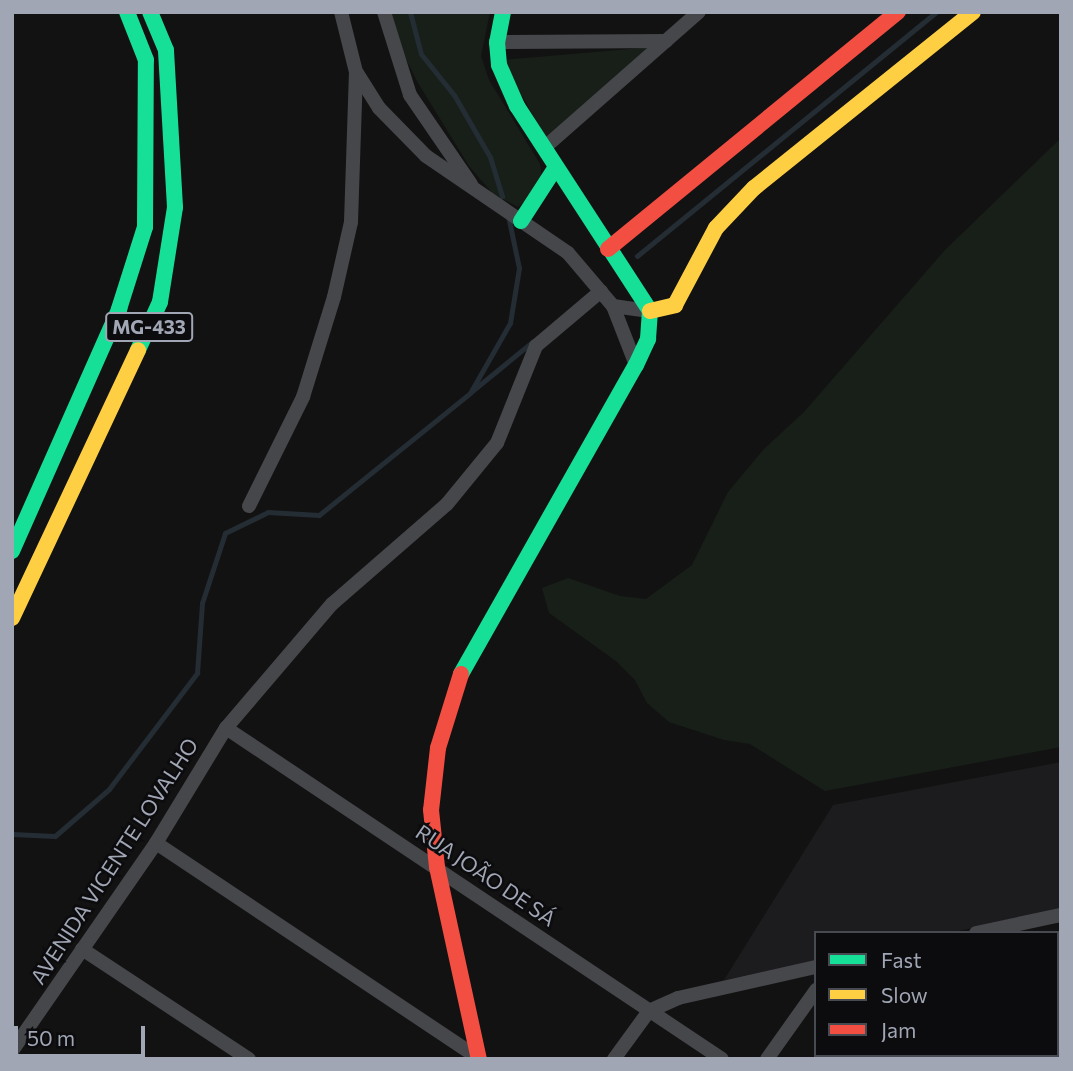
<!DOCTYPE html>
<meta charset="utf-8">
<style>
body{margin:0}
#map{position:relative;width:1073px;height:1071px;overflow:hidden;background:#121212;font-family:Commissioner,sans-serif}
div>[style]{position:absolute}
.built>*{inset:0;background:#1c1c1e}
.green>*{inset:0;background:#181f19}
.stream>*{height:5px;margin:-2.5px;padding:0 2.5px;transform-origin:2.5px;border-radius:2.5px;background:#242c34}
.street>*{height:14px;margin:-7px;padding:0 7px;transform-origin:7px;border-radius:7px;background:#46474b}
.fast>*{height:16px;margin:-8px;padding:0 8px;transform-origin:8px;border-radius:8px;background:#16e098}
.slow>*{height:16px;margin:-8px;padding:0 8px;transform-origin:8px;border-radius:8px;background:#ffcf43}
.jam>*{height:16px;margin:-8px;padding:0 8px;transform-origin:8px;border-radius:8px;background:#f24e42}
span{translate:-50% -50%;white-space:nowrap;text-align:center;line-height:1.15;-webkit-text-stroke:5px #0c0c0e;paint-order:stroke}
.shield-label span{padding:2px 5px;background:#0c0c0e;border:2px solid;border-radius:5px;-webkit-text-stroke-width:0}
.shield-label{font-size:19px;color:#a1a6b5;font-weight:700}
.street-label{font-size:21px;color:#a1a6b5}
.frame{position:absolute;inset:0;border:14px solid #a1a6b5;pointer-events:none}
.legend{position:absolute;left:814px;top:931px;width:245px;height:126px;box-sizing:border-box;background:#0c0c0e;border:2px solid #484a51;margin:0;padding:9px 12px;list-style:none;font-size:21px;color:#a1a6b5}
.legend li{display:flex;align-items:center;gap:14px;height:35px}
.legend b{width:35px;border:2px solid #484a51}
.scale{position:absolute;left:14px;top:1026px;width:131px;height:32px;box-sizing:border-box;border:4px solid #a1a6b5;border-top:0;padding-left:9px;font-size:21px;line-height:24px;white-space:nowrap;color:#a1a6b5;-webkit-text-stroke:5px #0c0c0e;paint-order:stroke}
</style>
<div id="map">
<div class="built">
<i style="clip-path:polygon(1061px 762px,1061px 909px,949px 933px,816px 933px,816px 961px,724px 980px,833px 805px)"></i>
</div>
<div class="green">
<i style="clip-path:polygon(390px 12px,490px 12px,481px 56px,489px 80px,540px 164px,542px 178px,533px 195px,518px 207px,493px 194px,469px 166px,418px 83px,398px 43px)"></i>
<i style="clip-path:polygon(653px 47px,547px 140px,502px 60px)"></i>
<i style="clip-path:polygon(1061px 138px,1061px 747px,825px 791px,750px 744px,724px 740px,669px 722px,647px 703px,635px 680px,616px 661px,549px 613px,542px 588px,568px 578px,620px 596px,646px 599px,692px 565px,728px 492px,764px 449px,804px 412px,945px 250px)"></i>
</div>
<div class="stream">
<i style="left:410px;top:12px;width:43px;rotate:75.3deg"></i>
<i style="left:421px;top:54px;width:53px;rotate:51.2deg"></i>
<i style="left:454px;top:95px;width:72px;rotate:59.9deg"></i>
<i style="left:490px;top:157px;width:41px;rotate:72.9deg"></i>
<i style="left:637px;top:256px;width:386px;rotate:-39.2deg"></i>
<i style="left:472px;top:391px;width:77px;rotate:-39.2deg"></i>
<i style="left:12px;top:834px;width:43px;rotate:2.7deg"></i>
<i style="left:55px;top:836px;width:72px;rotate:-41deg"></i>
<i style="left:109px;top:789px;width:146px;rotate:-52.8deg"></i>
<i style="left:197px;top:673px;width:70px;rotate:-85.9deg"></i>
<i style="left:202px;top:603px;width:74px;rotate:-71.8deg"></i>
<i style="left:225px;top:533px;width:48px;rotate:-26deg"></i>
<i style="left:268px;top:512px;width:51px;rotate:3.4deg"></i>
<i style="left:319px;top:515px;width:194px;rotate:-38.9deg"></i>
<i style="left:470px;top:393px;width:81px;rotate:-60.3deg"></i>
<i style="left:510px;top:323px;width:56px;rotate:-80.7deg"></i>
<i style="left:519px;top:268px;width:53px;rotate:-101.9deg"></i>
</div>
<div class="street">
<i style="left:384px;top:12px;width:87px;rotate:72.6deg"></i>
<i style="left:410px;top:95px;width:108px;rotate:55.6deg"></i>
<i style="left:497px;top:42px;width:169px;rotate:-0.3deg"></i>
<i style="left:357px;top:73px;width:41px;rotate:57.8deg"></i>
<i style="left:379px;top:108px;width:67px;rotate:45.6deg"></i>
<i style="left:426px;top:156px;width:172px;rotate:34.3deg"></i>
<i style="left:568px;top:253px;width:70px;rotate:49.7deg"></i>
<i style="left:613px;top:306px;width:63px;rotate:68.7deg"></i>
<i style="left:544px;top:148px;width:206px;rotate:-41.3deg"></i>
<i style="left:613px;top:306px;width:37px;rotate:8deg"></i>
<i style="left:249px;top:506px;width:122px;rotate:-63.6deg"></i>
<i style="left:303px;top:397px;width:105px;rotate:-72.8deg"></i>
<i style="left:334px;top:297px;width:77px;rotate:-77.2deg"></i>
<i style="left:351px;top:222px;width:150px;rotate:-88.1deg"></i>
<i style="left:356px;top:72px;width:62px;rotate:-104deg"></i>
<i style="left:226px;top:728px;width:596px;rotate:33.72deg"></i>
<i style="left:156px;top:843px;width:389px;rotate:33.7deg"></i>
<i style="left:976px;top:933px;width:87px;rotate:-12deg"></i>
<i style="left:82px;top:949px;width:200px;rotate:33.4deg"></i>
<i style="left:12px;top:1051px;width:253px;rotate:-55.3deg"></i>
<i style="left:156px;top:843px;width:135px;rotate:-58.7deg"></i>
<i style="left:226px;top:728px;width:163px;rotate:-49.5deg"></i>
<i style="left:332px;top:604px;width:152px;rotate:-41deg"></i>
<i style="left:447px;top:504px;width:79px;rotate:-50.7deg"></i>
<i style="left:497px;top:443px;width:105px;rotate:-68.1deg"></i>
<i style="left:536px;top:346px;width:85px;rotate:-40.2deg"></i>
<i style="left:614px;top:1059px;width:59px;rotate:-53.9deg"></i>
<i style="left:649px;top:1011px;width:32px;rotate:-24deg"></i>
<i style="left:678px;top:998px;width:141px;rotate:-12.7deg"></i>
<i style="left:767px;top:1059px;width:85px;rotate:-54.6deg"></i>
<i style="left:920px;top:1059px;width:5px;rotate:-53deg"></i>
</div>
<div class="fast">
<i style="left:503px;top:12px;width:31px;rotate:101deg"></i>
<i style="left:497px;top:42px;width:23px;rotate:85deg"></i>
<i style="left:499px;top:65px;width:45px;rotate:66.3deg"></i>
<i style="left:517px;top:106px;width:244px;rotate:57deg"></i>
<i style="left:521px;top:221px;width:64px;rotate:-57.1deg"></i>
<i style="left:138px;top:350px;width:53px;rotate:-65.4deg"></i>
<i style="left:160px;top:302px;width:96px;rotate:-81deg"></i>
<i style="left:175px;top:207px;width:157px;rotate:-93.3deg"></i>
<i style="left:166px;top:50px;width:41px;rotate:-112.8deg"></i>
<i style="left:12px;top:551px;width:265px;rotate:-66.1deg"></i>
<i style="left:119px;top:309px;width:86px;rotate:-72.4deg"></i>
<i style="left:145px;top:227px;width:167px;rotate:-89.7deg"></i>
<i style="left:146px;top:60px;width:52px;rotate:-111.6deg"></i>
<i style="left:461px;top:674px;width:355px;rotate:-60.5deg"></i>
<i style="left:636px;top:365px;width:29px;rotate:-65deg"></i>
<i style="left:648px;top:339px;width:28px;rotate:-86deg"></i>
</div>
<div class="slow">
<i style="left:650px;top:311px;width:26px;rotate:-13deg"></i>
<i style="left:675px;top:305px;width:87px;rotate:-62deg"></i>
<i style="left:716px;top:228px;width:55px;rotate:-46.5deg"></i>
<i style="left:754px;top:188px;width:281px;rotate:-38.8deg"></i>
<i style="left:12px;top:618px;width:296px;rotate:-64.8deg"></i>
</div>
<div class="jam">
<i style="left:608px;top:249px;width:375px;rotate:-39.3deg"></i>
<i style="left:461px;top:674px;width:77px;rotate:107.3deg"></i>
<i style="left:438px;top:748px;width:62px;rotate:96.4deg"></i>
<i style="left:431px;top:810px;width:57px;rotate:84deg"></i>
<i style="left:437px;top:867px;width:197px;rotate:77.7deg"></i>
</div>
<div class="shield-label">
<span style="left:149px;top:327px">MG-433</span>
</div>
<div class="street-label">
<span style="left:114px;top:861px;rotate:-57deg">AVENIDA VICENTE LOVALHO</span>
<span style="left:486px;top:875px;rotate:34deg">RUA JOÃO DE SÁ</span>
</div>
<div class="frame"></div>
<ul class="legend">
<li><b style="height:9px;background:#16e098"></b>Fast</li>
<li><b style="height:9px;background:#ffcf43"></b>Slow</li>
<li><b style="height:9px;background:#f24e42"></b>Jam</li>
</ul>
<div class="scale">50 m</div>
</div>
